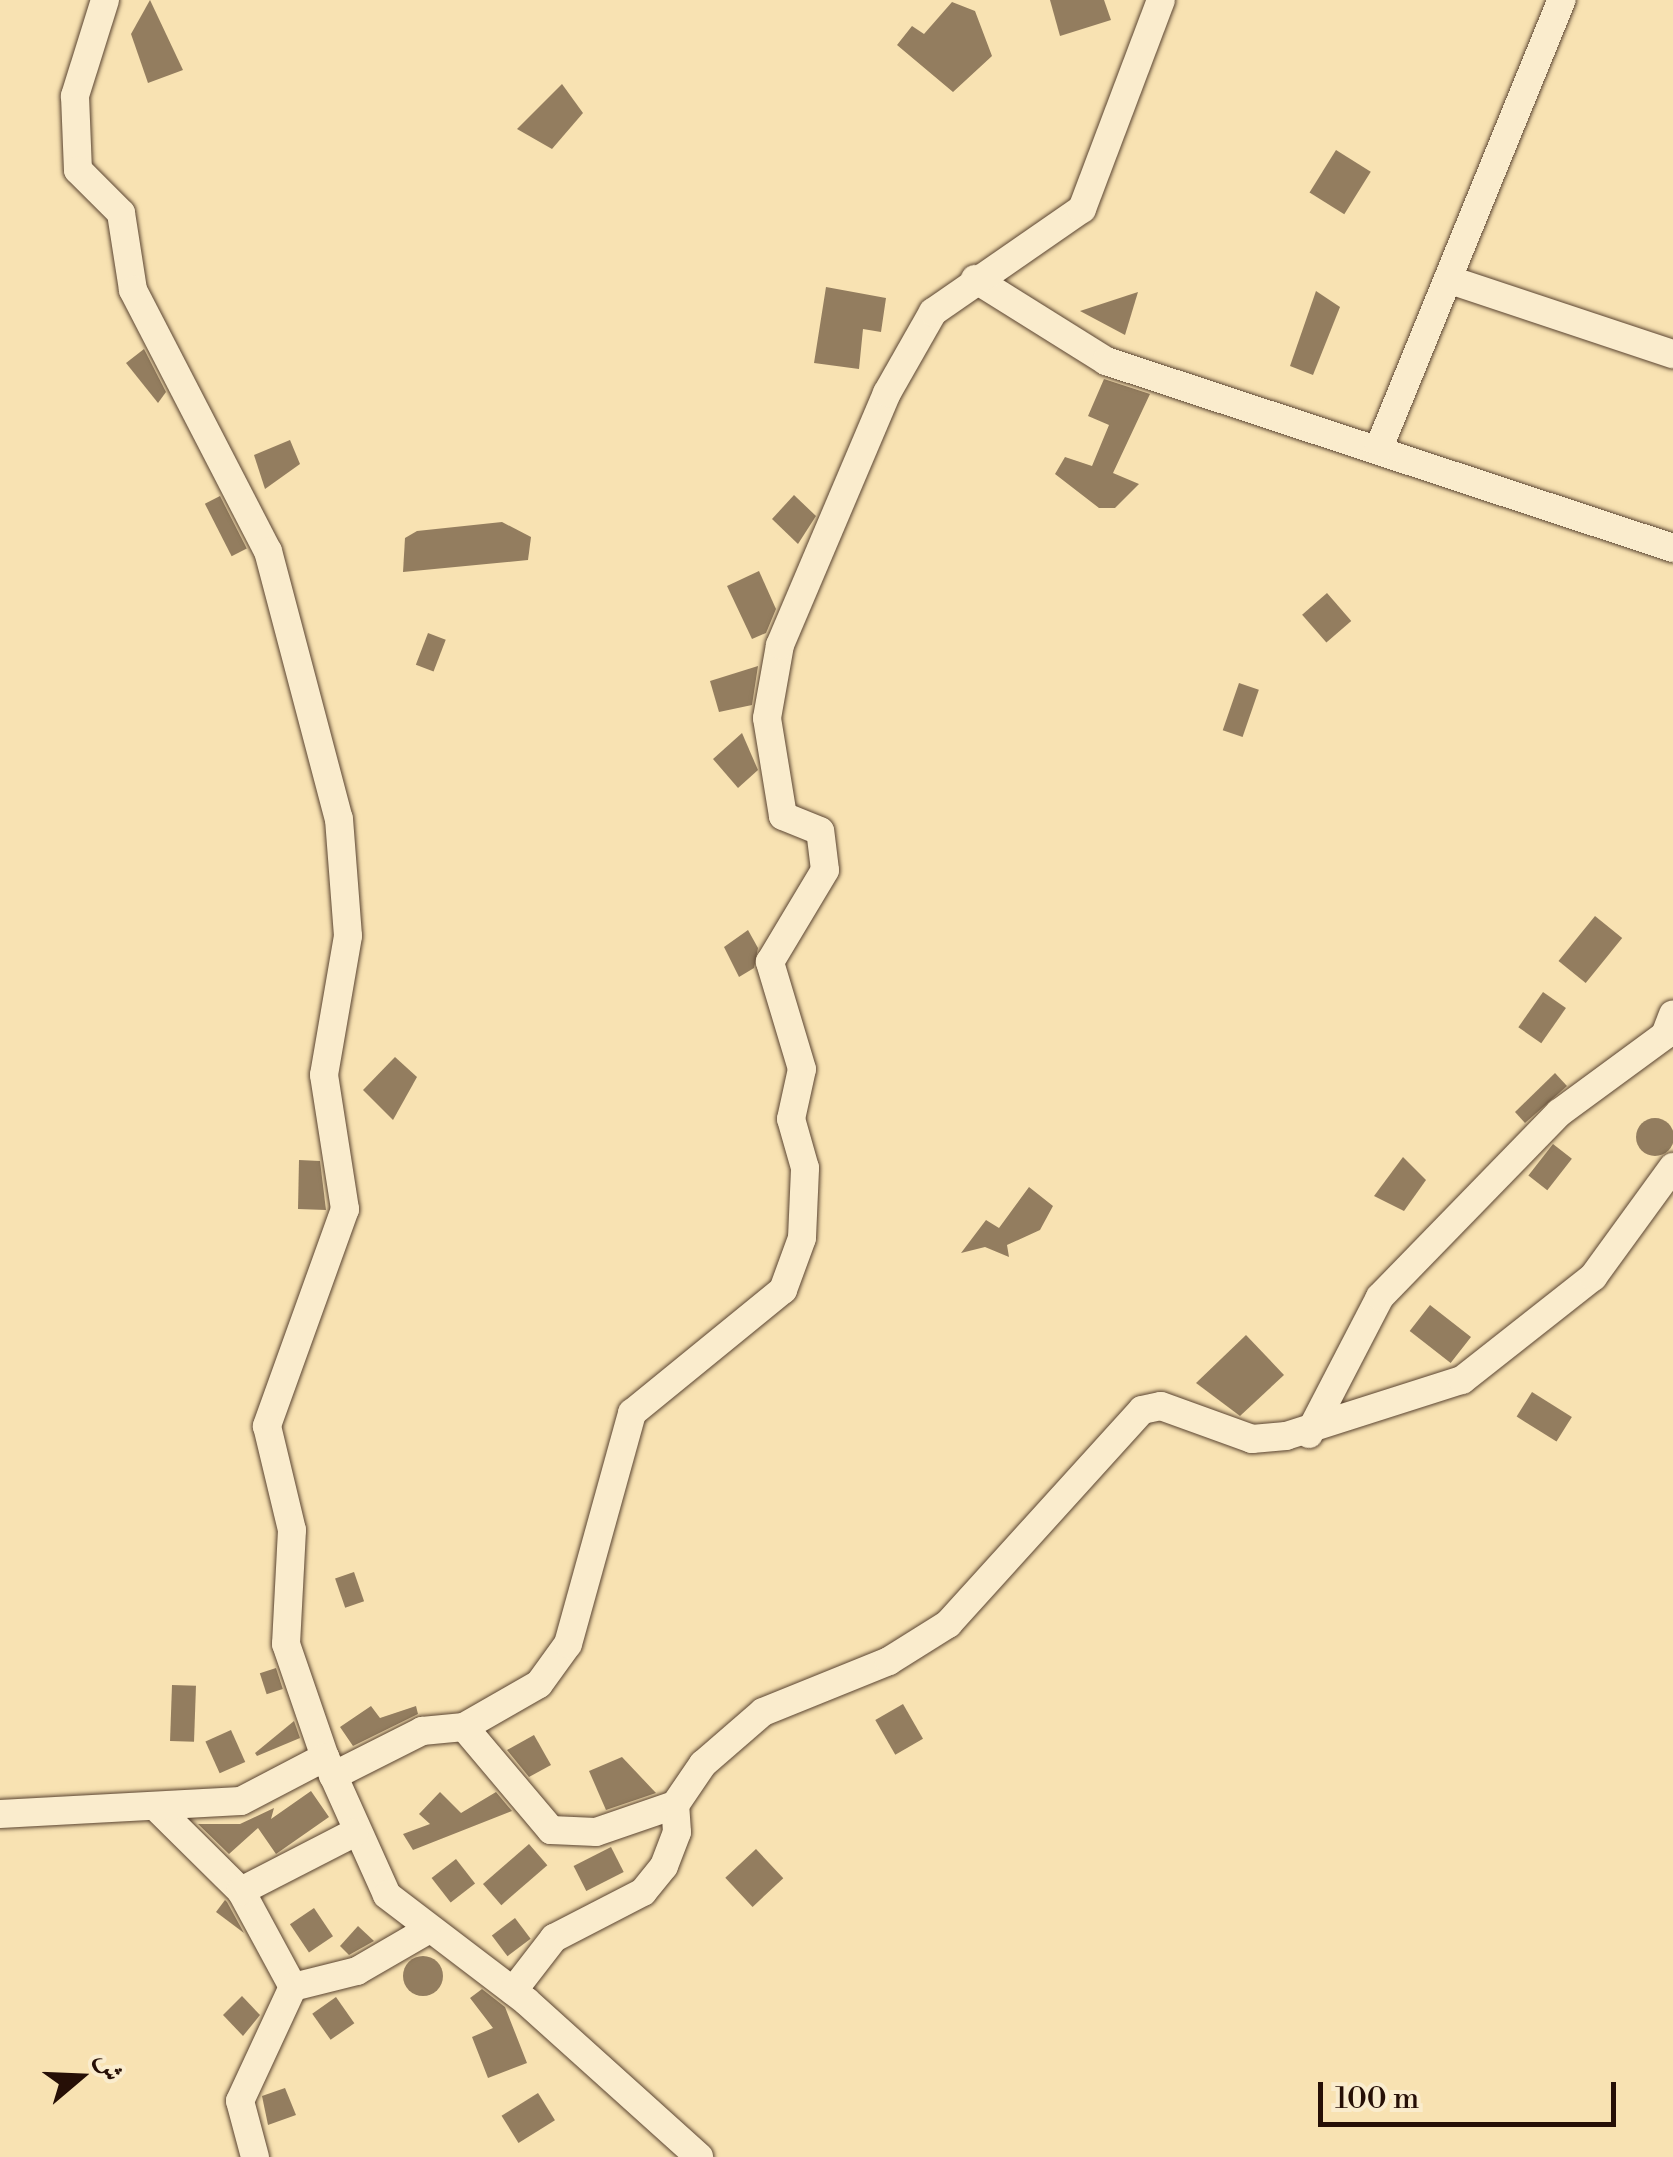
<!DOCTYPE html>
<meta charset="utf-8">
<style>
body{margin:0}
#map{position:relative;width:1673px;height:2157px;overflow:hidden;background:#f8e2b2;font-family:"Libre Bodoni",Amiri,serif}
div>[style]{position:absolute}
.building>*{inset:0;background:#937d5f;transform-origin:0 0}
.round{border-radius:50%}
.roads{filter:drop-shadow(0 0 2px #5a4431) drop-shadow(0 0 2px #5a4431)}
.minor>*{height:28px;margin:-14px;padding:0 14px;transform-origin:14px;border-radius:14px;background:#faeccd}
span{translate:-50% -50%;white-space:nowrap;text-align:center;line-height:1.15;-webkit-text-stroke:9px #faeccd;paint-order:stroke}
.north{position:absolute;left:30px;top:2027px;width:100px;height:100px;-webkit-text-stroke:8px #faeccd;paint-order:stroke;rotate:71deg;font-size:28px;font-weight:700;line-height:40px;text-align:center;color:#260f06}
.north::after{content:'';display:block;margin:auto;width:35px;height:45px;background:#260f06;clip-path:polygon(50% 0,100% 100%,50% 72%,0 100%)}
.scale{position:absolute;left:1318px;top:2082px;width:298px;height:45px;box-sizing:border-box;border:5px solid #260f06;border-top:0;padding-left:12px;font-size:30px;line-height:35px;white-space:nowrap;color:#260f06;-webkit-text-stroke:8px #faeccd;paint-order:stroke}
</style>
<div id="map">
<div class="building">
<i style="clip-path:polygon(150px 0,183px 70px,148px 83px,131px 34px)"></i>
<i style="clip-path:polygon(1050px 0,1104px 0,1111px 20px,1060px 36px)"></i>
<i style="clip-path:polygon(952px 2px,975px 11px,992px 56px,953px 92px,897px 45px,912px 26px,924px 34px)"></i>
<i style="clip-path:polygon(562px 84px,583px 113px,552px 149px,517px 129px)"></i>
<i style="left:1336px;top:150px;width:41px;height:50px;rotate:32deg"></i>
<i style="clip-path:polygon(826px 287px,886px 298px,881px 332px,863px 329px,859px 369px,814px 363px)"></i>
<i style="clip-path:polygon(1316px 291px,1340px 307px,1313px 375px,1290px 366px)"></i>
<i style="clip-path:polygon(1138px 292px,1125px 335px,1080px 311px)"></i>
<i style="clip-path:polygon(144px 349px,166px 392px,158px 403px,126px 363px)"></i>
<i style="clip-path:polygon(1104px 379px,1150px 394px,1113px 473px,1139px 484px,1115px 508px,1099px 508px,1055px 474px,1065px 457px,1092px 466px,1109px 425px,1088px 416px)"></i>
<i style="clip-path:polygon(290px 440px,300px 464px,265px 489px,254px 455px)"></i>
<i style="clip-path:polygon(794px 495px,816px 516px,798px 544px,772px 519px)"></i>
<i style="left:220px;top:496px;width:59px;height:17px;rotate:63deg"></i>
<i style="clip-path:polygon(502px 522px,531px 537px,528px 560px,403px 572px,405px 538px,417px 531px)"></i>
<i style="clip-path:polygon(759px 571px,776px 609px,766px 633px,752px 639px,727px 586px)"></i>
<i style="left:1327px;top:593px;width:37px;height:33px;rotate:49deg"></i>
<i style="left:428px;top:633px;width:19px;height:34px;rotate:21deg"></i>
<i style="clip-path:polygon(758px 666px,752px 705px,719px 712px,710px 681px)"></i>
<i style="left:1239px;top:683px;width:21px;height:50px;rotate:19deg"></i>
<i style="clip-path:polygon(742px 733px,758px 770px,738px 788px,713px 759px)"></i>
<i style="left:1595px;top:916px;width:35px;height:58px;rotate:39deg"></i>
<i style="clip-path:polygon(748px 930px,758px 948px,754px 968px,739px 977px,724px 947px)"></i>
<i style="left:1543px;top:992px;width:28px;height:43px;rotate:35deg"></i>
<i style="clip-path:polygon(395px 1057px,417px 1077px,393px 1120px,363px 1090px)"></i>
<i style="clip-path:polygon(1555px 1073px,1567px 1086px,1525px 1123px,1515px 1112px)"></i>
<i class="round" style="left:1636px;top:1118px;width:38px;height:38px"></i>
<i style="left:1553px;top:1144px;width:24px;height:40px;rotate:38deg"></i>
<i style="clip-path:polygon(1403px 1157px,1426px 1180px,1404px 1211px,1374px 1196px)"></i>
<i style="clip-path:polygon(299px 1160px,320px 1161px,326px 1210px,298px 1209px)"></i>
<i style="clip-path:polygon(1029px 1187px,1053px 1206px,1040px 1230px,1007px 1245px,1009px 1257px,985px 1247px,961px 1253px,986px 1220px,999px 1228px)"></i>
<i style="left:1430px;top:1305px;width:52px;height:33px;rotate:38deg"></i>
<i style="clip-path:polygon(1246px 1335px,1284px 1375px,1240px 1416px,1196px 1383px)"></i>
<i style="left:1532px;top:1392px;width:47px;height:29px;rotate:32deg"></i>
<i style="left:354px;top:1572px;width:31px;height:20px;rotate:71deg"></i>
<i style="left:276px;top:1668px;width:22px;height:17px;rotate:72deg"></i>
<i style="left:172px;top:1685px;width:24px;height:56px;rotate:2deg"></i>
<i style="left:903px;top:1704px;width:40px;height:32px;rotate:60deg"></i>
<i style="clip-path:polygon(371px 1706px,380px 1718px,416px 1706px,418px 1714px,353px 1746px,340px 1727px)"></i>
<i style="clip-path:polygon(294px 1721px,300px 1738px,257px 1756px,255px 1753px)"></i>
<i style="left:231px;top:1730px;width:35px;height:28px;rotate:66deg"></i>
<i style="clip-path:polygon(534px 1735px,551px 1765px,529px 1777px,507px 1750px)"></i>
<i style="clip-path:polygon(622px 1757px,656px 1793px,606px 1810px,589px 1771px)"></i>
<i style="clip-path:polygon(311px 1791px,329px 1817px,276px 1854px,258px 1828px,229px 1854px,198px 1824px,240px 1824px,274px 1808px,271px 1819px)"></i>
<i style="clip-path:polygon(440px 1792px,461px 1813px,496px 1792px,512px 1811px,413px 1850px,403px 1834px,430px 1824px,419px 1814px)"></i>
<i style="left:529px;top:1844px;width:28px;height:61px;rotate:49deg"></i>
<i style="left:611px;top:1847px;width:28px;height:42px;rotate:63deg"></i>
<i style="left:756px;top:1849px;width:40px;height:42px;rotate:47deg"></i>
<i style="left:456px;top:1859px;width:31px;height:31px;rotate:52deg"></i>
<i style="clip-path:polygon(225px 1900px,227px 1902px,244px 1933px,216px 1912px)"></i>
<i style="left:314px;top:1908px;width:34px;height:29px;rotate:56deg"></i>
<i style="left:515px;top:1918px;width:26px;height:29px;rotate:53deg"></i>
<i style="clip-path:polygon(358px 1926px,374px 1941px,349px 1955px,340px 1946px)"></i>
<i class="round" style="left:403px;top:1956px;width:40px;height:40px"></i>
<i style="clip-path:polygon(482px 1989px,505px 2007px,527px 2063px,488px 2078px,472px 2037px,493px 2028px,470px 1998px)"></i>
<i style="clip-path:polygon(242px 1996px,260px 2015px,243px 2036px,223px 2015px)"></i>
<i style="left:336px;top:1997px;width:32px;height:29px;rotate:55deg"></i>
<i style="clip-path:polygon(285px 2088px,296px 2115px,268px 2125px,262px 2096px)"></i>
<i style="left:538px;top:2093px;width:32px;height:43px;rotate:58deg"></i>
</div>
<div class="roads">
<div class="minor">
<i style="left:105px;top:0;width:101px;rotate:107.4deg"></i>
<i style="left:75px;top:96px;width:74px;rotate:87.7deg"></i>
<i style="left:78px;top:170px;width:61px;rotate:45deg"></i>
<i style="left:121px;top:213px;width:78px;rotate:81.1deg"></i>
<i style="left:133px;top:290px;width:294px;rotate:62.7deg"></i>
<i style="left:268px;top:551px;width:277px;rotate:75.2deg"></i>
<i style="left:339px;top:819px;width:117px;rotate:85.6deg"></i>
<i style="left:348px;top:936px;width:141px;rotate:99.8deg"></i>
<i style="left:324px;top:1075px;width:136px;rotate:81.1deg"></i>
<i style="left:345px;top:1209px;width:231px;rotate:109.8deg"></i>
<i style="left:267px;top:1426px;width:107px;rotate:76.5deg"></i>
<i style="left:292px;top:1530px;width:114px;rotate:93deg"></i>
<i style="left:286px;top:1644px;width:120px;rotate:71deg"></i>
<i style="left:975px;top:279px;width:155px;rotate:32deg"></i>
<i style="left:1106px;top:361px;width:597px;rotate:18.25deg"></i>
<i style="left:1450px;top:280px;width:235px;rotate:18.4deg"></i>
<i style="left:1378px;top:450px;width:486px;rotate:-67.8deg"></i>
<i style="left:1309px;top:1434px;width:154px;rotate:-62.6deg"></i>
<i style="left:1380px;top:1297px;width:257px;rotate:-45.8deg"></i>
<i style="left:1559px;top:1113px;width:132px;rotate:-36.3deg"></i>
<i style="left:1665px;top:1035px;width:22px;rotate:-69deg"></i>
<i style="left:464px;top:1727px;width:135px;rotate:49.8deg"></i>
<i style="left:551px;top:1830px;width:45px;rotate:2.5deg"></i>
<i style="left:596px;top:1832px;width:83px;rotate:-18.9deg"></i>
<i style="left:333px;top:1776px;width:100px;rotate:-26.8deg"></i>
<i style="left:422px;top:1731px;width:42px;rotate:-5.4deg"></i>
<i style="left:464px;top:1727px;width:86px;rotate:-29.8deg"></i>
<i style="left:539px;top:1684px;width:49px;rotate:-54.1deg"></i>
<i style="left:568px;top:1644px;width:240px;rotate:-74.5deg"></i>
<i style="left:632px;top:1413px;width:195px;rotate:-39.2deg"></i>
<i style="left:783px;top:1290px;width:55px;rotate:-69.9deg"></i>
<i style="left:802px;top:1238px;width:70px;rotate:-87.5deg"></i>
<i style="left:805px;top:1168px;width:51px;rotate:-105.9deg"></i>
<i style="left:791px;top:1119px;width:51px;rotate:-77.6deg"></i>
<i style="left:802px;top:1069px;width:112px;rotate:-106.7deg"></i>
<i style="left:770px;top:962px;width:107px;rotate:-59.1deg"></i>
<i style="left:825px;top:870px;width:39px;rotate:-97deg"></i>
<i style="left:820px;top:831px;width:40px;rotate:-158deg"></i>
<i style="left:783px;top:816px;width:99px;rotate:-99.3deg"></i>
<i style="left:767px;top:718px;width:74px;rotate:-79.9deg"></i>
<i style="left:780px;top:645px;width:274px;rotate:-67deg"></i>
<i style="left:887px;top:393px;width:93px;rotate:-60.4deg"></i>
<i style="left:933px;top:312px;width:181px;rotate:-34.7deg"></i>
<i style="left:1082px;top:209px;width:223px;rotate:-69.3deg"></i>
<i style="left:156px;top:1807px;width:120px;rotate:44.7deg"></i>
<i style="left:241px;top:1891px;width:109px;rotate:61.6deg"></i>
<i style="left:0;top:1814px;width:241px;rotate:-3.1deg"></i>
<i style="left:241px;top:1801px;width:95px;rotate:-27.6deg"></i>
<i style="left:325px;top:1757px;width:151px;rotate:65.8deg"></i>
<i style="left:387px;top:1895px;width:175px;rotate:37.3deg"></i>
<i style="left:526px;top:2001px;width:233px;rotate:42deg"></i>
<i style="left:241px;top:1891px;width:127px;rotate:-27.2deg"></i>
<i style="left:513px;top:1991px;width:67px;rotate:-52.3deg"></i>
<i style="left:554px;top:1938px;width:100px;rotate:-27.3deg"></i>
<i style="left:643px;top:1892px;width:33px;rotate:-51deg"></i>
<i style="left:664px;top:1866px;width:36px;rotate:-69deg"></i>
<i style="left:677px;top:1832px;width:27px;rotate:-94deg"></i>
<i style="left:675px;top:1805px;width:50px;rotate:-55.7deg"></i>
<i style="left:703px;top:1764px;width:79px;rotate:-40.9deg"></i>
<i style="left:763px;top:1712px;width:136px;rotate:-22deg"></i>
<i style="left:889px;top:1661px;width:70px;rotate:-32.1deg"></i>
<i style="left:948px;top:1624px;width:289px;rotate:-47.8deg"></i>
<i style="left:1142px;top:1410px;width:19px;rotate:-12deg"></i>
<i style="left:1161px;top:1406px;width:97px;rotate:19.9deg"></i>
<i style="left:1252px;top:1439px;width:34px;rotate:-5deg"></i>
<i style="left:1286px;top:1436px;width:185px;rotate:-17.7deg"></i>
<i style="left:1462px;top:1380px;width:167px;rotate:-38.2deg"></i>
<i style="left:1593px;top:1277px;width:136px;rotate:-54deg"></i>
<i style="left:255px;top:2157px;width:58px;rotate:-105deg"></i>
<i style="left:240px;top:2101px;width:126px;rotate:-65.1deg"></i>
<i style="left:293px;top:1987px;width:66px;rotate:-14deg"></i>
<i style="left:357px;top:1971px;width:80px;rotate:-30.1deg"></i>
</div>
</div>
<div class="north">ش</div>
<div class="scale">100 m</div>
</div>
